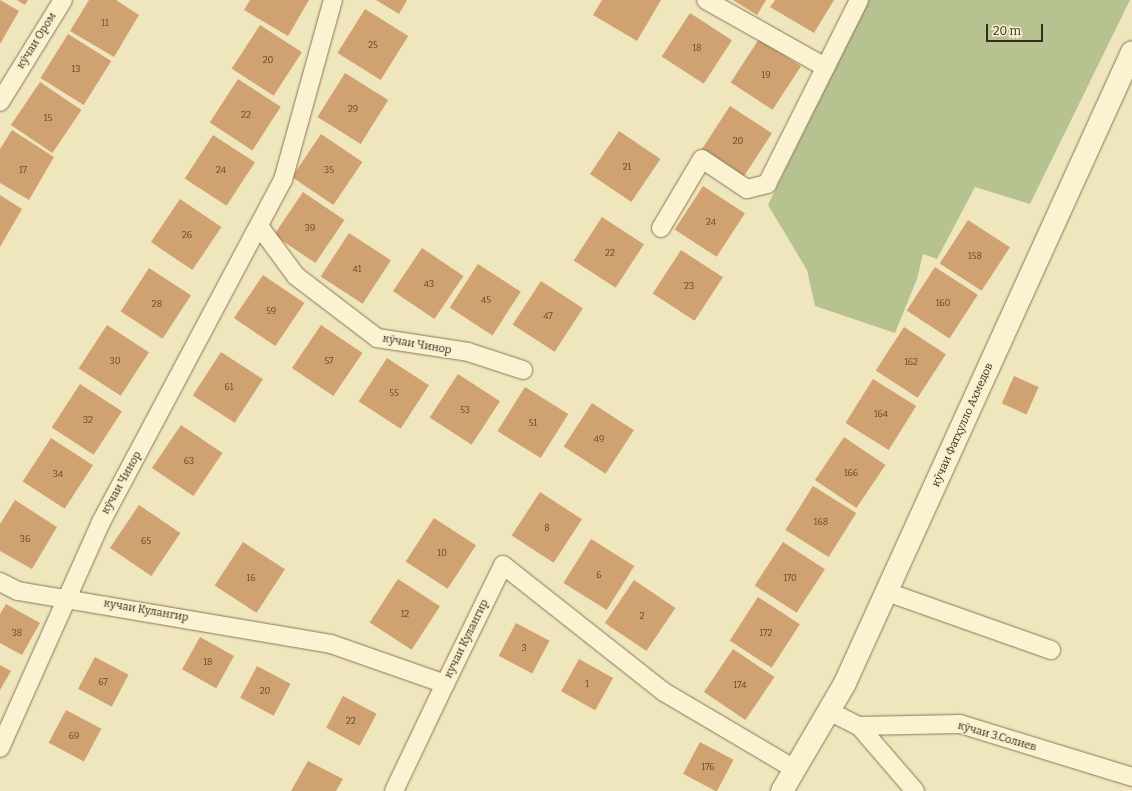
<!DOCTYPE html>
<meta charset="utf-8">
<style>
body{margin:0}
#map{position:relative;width:1132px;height:791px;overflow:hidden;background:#f0e6bd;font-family:Bitter,serif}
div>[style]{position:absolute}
.cemetery>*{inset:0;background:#b7c291}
.building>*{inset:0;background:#d1a271;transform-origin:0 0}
.roads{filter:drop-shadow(0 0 1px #897655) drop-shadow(0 0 1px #897655)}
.minor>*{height:18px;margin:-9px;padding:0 9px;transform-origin:9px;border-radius:9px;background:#fbf2d1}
.secondary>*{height:22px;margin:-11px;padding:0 11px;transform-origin:11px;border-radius:11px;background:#fbf2d1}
span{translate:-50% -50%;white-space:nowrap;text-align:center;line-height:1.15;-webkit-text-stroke:3px #f7efcd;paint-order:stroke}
.number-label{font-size:9px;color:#5e4a30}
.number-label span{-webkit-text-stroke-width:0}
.street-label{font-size:11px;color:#372c1b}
.scale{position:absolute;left:986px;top:24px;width:57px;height:18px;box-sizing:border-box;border:2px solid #372c1b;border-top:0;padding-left:5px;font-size:12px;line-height:14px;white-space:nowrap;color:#372c1b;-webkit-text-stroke:3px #f7efcd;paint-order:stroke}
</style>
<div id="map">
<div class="cemetery">
<i style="clip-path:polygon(868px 0,1130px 0,1030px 204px,975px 187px,937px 259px,923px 254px,917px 279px,895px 333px,815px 306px,807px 270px,768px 205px)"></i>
</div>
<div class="building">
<i style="clip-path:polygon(0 0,19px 11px,0 44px)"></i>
<i style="clip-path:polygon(17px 0,28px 0,25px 5px)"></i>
<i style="clip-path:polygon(89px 0,116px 0,139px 15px,114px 57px,70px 31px)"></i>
<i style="clip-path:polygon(250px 0,309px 0,288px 36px,244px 10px)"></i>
<i style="clip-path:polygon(376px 0,407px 0,399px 14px)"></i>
<i style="clip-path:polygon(602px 0,661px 0,637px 41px,593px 15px)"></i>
<i style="clip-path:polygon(733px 0,766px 0,757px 15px)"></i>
<i style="clip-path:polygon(775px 0,834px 0,814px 33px,770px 7px)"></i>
<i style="left:365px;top:9px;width:51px;height:52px;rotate:32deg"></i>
<i style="left:690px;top:13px;width:50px;height:52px;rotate:33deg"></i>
<i style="left:260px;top:25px;width:50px;height:52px;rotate:33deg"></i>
<i style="left:68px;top:34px;width:51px;height:52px;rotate:32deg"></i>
<i style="left:759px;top:39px;width:50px;height:52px;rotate:33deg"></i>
<i style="left:345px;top:73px;width:51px;height:52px;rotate:32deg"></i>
<i style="left:238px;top:79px;width:51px;height:52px;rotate:33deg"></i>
<i style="left:40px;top:82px;width:50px;height:52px;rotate:34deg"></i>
<i style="left:730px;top:106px;width:50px;height:52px;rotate:33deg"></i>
<i style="clip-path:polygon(12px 130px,54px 157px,29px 200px,0 183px,0 149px)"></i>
<i style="left:619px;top:131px;width:50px;height:52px;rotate:34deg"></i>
<i style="left:321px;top:134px;width:50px;height:52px;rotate:34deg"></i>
<i style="left:213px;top:135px;width:50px;height:52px;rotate:33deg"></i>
<i style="left:703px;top:186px;width:50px;height:52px;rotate:33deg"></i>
<i style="left:303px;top:192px;width:50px;height:52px;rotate:34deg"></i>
<i style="clip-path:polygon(0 195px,22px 209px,0 247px)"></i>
<i style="left:180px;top:199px;width:50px;height:52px;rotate:34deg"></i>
<i style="left:602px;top:217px;width:50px;height:52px;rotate:33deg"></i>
<i style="left:968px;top:220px;width:50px;height:52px;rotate:33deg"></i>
<i style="left:349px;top:233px;width:50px;height:52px;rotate:33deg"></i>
<i style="left:422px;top:248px;width:50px;height:52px;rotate:34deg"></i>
<i style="left:681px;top:250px;width:50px;height:52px;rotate:33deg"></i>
<i style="left:478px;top:264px;width:51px;height:52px;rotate:33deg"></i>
<i style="left:935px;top:267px;width:51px;height:52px;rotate:33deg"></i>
<i style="left:149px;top:268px;width:50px;height:52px;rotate:33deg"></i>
<i style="left:263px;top:275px;width:50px;height:52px;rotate:34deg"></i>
<i style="left:541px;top:281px;width:50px;height:52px;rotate:33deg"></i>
<i style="left:107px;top:325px;width:50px;height:52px;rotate:33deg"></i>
<i style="left:321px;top:325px;width:50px;height:52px;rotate:34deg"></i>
<i style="left:904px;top:327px;width:50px;height:52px;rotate:33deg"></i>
<i style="left:221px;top:352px;width:50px;height:52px;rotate:33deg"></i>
<i style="left:387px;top:358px;width:50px;height:52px;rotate:33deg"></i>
<i style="left:458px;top:374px;width:50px;height:52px;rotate:33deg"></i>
<i style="left:1014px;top:376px;width:27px;height:30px;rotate:24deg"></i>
<i style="left:873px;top:379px;width:51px;height:52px;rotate:32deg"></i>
<i style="left:80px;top:384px;width:50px;height:52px;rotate:33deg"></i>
<i style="left:525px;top:387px;width:51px;height:52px;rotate:32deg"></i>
<i style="left:592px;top:403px;width:50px;height:52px;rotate:33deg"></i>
<i style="left:181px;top:425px;width:50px;height:52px;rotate:34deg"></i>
<i style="left:844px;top:437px;width:50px;height:52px;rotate:34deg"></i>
<i style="left:51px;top:438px;width:50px;height:52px;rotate:33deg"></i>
<i style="left:813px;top:486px;width:51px;height:52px;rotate:32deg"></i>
<i style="left:540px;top:492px;width:50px;height:52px;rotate:33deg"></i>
<i style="clip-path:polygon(15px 500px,57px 527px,32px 569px,0 551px,0 524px)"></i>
<i style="left:139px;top:505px;width:50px;height:52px;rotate:34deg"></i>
<i style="left:434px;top:518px;width:50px;height:52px;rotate:33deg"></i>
<i style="left:591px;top:539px;width:51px;height:52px;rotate:32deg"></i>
<i style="left:243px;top:542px;width:50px;height:52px;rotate:33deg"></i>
<i style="left:783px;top:542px;width:50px;height:52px;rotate:33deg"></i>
<i style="left:398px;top:579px;width:50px;height:52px;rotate:33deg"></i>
<i style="left:634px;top:580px;width:50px;height:52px;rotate:34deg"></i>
<i style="left:758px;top:597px;width:50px;height:52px;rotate:33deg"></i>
<i style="clip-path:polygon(6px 604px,40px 623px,22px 655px,0 643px,0 614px)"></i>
<i style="left:516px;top:623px;width:38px;height:37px;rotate:28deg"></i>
<i style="left:200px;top:637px;width:39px;height:37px;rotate:29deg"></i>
<i style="left:733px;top:649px;width:50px;height:52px;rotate:34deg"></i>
<i style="left:95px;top:657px;width:38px;height:36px;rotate:28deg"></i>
<i style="left:579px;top:659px;width:39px;height:37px;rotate:29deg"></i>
<i style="clip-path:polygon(0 665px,11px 671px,0 690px)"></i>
<i style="left:257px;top:666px;width:38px;height:36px;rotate:28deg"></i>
<i style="left:343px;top:696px;width:38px;height:36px;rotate:28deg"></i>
<i style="left:66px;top:710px;width:40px;height:37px;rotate:28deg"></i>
<i style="left:700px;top:742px;width:38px;height:36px;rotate:28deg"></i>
<i style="clip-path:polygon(308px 761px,343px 779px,336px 791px,291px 791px)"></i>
</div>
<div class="roads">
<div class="minor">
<i style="left:706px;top:0;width:137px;rotate:29.4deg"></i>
<i style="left:0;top:102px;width:120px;rotate:-58.3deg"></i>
<i style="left:259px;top:226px;width:62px;rotate:53.5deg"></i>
<i style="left:296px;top:276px;width:102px;rotate:37.4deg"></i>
<i style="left:377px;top:338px;width:92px;rotate:8.7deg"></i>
<i style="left:468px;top:352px;width:58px;rotate:18.1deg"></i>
<i style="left:661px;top:228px;width:80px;rotate:-59.3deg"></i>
<i style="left:702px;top:159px;width:54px;rotate:33.7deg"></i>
<i style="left:747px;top:189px;width:21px;rotate:-14deg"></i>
<i style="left:767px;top:184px;width:206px;rotate:-63.4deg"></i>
<i style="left:0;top:582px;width:20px;rotate:27deg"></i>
<i style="left:18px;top:591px;width:317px;rotate:9.6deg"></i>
<i style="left:331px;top:644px;width:121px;rotate:19.3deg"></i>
<i style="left:445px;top:684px;width:132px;rotate:-64deg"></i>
<i style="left:503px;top:565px;width:205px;rotate:38.3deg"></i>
<i style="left:664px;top:692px;width:150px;rotate:30.5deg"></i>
<i style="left:887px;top:592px;width:174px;rotate:19.5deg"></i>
<i style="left:829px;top:711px;width:34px;rotate:27deg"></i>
<i style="left:859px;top:726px;width:101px;rotate:-1.1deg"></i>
<i style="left:960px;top:724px;width:180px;rotate:17.1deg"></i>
<i style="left:859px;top:726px;width:86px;rotate:49.3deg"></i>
<i style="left:0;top:748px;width:248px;rotate:-65.9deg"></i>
<i style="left:101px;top:522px;width:387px;rotate:-62deg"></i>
<i style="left:283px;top:180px;width:187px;rotate:-74.5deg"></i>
<i style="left:394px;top:791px;width:119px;rotate:-64.5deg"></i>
</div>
<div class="secondary">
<i style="left:782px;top:791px;width:125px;rotate:-59.7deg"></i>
<i style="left:845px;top:683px;width:693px;rotate:-65.54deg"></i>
</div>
</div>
<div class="number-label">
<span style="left:105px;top:23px">11</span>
<span style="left:373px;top:45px">25</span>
<span style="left:697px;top:48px">18</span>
<span style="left:268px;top:60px">20</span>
<span style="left:76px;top:69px">13</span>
<span style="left:766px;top:75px">19</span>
<span style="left:353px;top:109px">29</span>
<span style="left:246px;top:115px">22</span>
<span style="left:48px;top:118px">15</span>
<span style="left:738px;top:141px">20</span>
<span style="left:627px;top:167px">21</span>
<span style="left:23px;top:170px">17</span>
<span style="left:221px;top:170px">24</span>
<span style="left:329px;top:170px">35</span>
<span style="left:711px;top:222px">24</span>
<span style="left:310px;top:228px">39</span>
<span style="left:187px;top:235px">26</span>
<span style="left:610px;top:253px">22</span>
<span style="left:975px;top:256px">158</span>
<span style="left:357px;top:269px">41</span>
<span style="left:429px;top:284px">43</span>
<span style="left:689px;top:286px">23</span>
<span style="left:486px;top:300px">45</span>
<span style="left:943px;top:303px">160</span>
<span style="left:157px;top:304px">28</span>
<span style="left:271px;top:311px">59</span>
<span style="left:548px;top:316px">47</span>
<span style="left:115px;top:361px">30</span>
<span style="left:329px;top:361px">57</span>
<span style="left:911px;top:362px">162</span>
<span style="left:229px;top:387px">61</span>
<span style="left:394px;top:393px">55</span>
<span style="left:465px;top:410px">53</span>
<span style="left:881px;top:414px">164</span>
<span style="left:88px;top:420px">32</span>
<span style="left:533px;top:423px">51</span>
<span style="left:599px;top:439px">49</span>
<span style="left:189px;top:461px">63</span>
<span style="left:851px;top:473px">166</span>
<span style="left:58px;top:474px">34</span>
<span style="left:821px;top:522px">168</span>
<span style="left:547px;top:528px">8</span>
<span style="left:25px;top:539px">36</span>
<span style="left:146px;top:541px">65</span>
<span style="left:442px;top:553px">10</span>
<span style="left:599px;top:575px">6</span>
<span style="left:251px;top:578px">16</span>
<span style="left:790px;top:578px">170</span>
<span style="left:405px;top:614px">12</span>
<span style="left:642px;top:616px">2</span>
<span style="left:17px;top:633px">38</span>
<span style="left:766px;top:633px">172</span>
<span style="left:524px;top:648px">3</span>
<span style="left:208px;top:662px">18</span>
<span style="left:103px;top:682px">67</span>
<span style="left:587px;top:684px">1</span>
<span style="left:740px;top:685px">174</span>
<span style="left:265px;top:691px">20</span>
<span style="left:351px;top:721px">22</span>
<span style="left:74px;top:736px">69</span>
<span style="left:708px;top:767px">176</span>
</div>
<div class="street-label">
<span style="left:37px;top:41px;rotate:-58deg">кӯчаи Ором</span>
<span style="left:417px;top:345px;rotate:10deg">кӯчаи Чинор</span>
<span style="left:963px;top:425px;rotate:-66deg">кӯчаи Фатҳулло Ахмедов</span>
<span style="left:122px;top:483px;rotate:-61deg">кӯчаи Чинор</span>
<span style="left:146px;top:611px;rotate:10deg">кучаи Кулангир</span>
<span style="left:467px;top:639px;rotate:-64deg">кучаи Кулангир</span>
<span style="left:997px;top:737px;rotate:16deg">кӯчаи З.Солиев</span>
</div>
<div class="scale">20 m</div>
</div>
